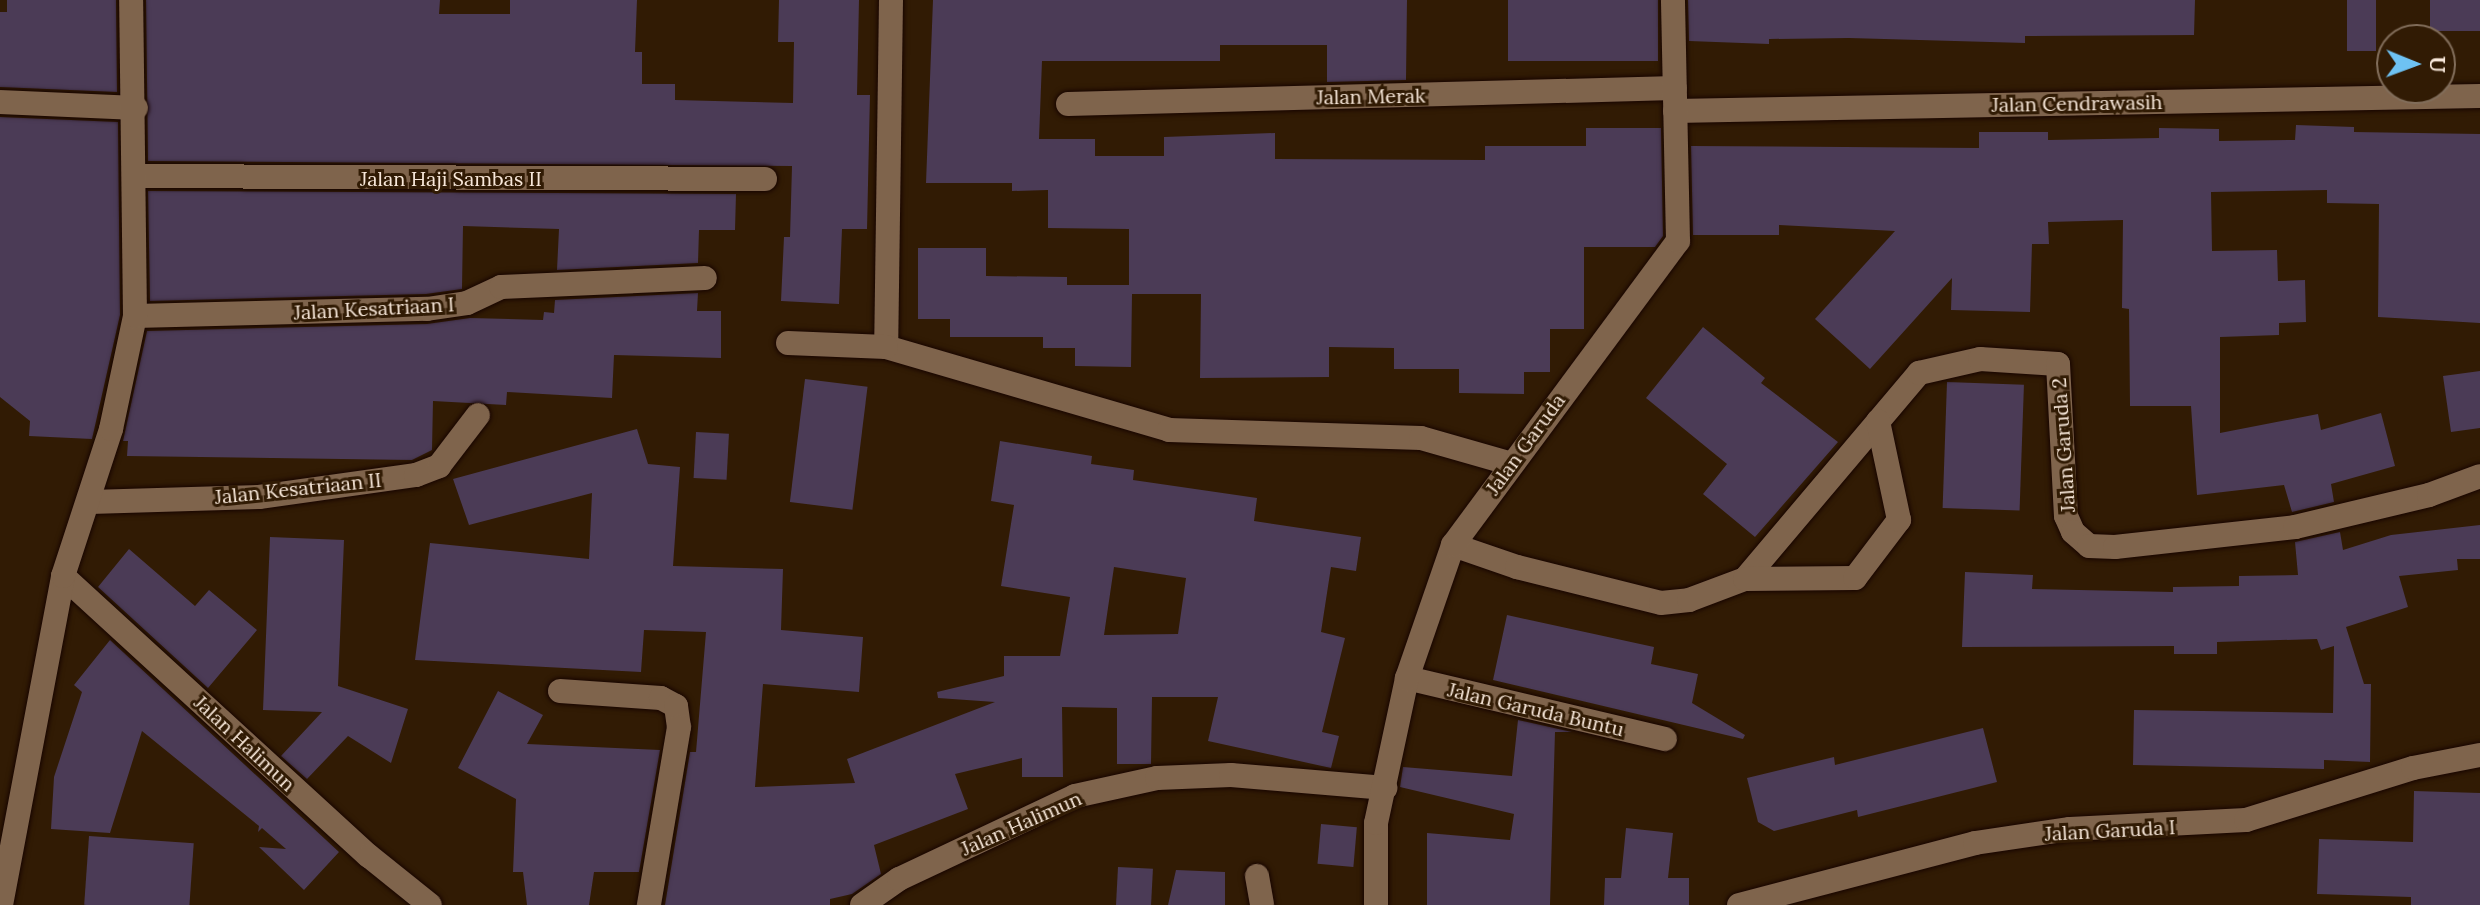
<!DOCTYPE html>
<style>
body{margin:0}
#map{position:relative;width:2480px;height:905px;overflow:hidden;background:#311b04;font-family:Lora,serif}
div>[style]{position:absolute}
.building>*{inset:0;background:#4b3b56;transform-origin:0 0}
.roads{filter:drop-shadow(0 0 2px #180500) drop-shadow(0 0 2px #180500)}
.street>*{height:24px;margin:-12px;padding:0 12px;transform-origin:12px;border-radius:12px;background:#7f644c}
span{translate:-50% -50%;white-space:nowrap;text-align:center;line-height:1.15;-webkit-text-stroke:6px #311b04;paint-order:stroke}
.street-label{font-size:20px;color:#f8e8da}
.north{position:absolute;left:2376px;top:24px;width:80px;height:80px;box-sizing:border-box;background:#311b04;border:2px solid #816d5a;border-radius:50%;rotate:91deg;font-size:22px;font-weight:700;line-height:32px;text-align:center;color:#f8e8da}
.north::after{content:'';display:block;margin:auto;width:28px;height:36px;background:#6ec2f3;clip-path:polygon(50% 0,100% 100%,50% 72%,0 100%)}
</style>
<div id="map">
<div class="building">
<i style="clip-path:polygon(7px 0,116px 0,117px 92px,0 87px,0 12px,7px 12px)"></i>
<i style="clip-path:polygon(146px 0,440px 0,439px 14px,510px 14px,510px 0,637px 0,635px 52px,642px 52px,642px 84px,675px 84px,675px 100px,793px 103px,794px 42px,778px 42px,779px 0,859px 0,857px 95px,870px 95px,867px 229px,842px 229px,839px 304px,781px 301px,784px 237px,790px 237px,792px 166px,148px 161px)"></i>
<i style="clip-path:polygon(933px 0,1407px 0,1406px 80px,1327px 82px,1327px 45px,1220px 45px,1220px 61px,1042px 61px,1039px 139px,1095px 139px,1095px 156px,1164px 156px,1164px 137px,1275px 133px,1275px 159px,1485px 160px,1485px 146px,1586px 146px,1586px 128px,1661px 128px,1663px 236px,1655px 247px,1584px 247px,1584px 329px,1550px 329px,1550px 372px,1524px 372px,1524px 394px,1459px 393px,1459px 369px,1394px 369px,1394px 348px,1329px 347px,1329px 377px,1200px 378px,1201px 294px,1132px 294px,1131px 367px,1075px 366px,1075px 348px,1043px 348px,1043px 337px,950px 337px,950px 319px,918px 319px,918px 248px,986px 248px,986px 276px,1067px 277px,1067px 285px,1129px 285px,1129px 229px,1048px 228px,1048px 190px,1012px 191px,1012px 183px,926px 183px)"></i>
<i style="left:1508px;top:0;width:150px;height:61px"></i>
<i style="clip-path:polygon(1688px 0,2195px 0,2194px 35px,2025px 36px,2025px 43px,1849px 38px,1769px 39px,1769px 44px,1689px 41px)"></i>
<i style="left:2347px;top:0;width:29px;height:51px"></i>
<i style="left:2430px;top:0;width:50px;height:31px"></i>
<i style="clip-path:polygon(0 117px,118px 122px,120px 315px,92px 439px,29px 436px,30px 421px,0 397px)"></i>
<i style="clip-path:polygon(2296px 125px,2354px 127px,2354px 132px,2480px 134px,2480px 323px,2378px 317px,2379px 204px,2327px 203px,2327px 190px,2211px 192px,2212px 251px,2277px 250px,2278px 281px,2305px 280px,2306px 322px,2279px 323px,2279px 335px,2220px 337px,2220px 433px,2318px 414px,2321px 430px,2381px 413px,2395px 466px,2331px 484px,2334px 502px,2292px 512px,2284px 485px,2197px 495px,2191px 406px,2130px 406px,2129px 309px,2122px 308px,2123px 220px,2048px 222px,2049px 244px,2032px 244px,2030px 312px,1951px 310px,1952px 278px,1870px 369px,1815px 319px,1895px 231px,1779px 225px,1779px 235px,1693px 235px,1691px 146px,1979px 148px,1979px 132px,2048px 132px,2048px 140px,2159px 138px,2159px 128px,2219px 129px,2219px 141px,2295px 140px)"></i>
<i style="clip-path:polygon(148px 191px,736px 194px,735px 230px,699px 230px,698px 263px,557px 270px,559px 229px,463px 226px,462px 289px,426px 294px,150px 301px)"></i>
<i style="clip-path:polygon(698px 293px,697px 311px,721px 311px,721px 358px,614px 355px,612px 398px,507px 392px,506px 405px,433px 401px,432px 450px,412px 460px,127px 456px,128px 441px,123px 441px,147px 331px,427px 324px,470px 318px,543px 320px,544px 312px,554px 313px,555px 300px)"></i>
<i style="clip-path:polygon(1703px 327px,1765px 378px,1761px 383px,1838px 442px,1755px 537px,1703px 494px,1727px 464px,1646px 398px)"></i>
<i style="clip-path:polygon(2480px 371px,2480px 428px,2451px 432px,2443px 376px)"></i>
<i style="left:805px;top:379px;width:63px;height:124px;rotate:7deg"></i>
<i style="left:1947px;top:382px;width:77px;height:126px;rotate:2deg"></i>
<i style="clip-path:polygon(evenodd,637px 429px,648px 464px,680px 467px,673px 566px,783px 569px,781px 630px,863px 637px,859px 692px,763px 684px,755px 787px,855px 783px,847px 759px,995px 702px,938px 698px,937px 692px,1004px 676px,1004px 656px,1060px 656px,1070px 597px,1001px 586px,1014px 505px,991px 501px,1000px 441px,1092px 456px,1091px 464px,1134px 470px,1133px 480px,1257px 498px,1254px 521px,1361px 537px,1356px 571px,1331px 567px,1321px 632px,1345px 638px,1322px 732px,1339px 736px,1331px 768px,1208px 741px,1218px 697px,1152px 697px,1151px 764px,1117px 764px,1117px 708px,1062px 707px,1063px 777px,1022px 777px,1022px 758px,955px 774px,968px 809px,874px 845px,881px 874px,852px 894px,830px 899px,830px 905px,665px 905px,690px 752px,696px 752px,706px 632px,644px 630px,641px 672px,415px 660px,430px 543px,589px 559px,592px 493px,469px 525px,453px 479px,637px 429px,1114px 567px,1186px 578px,1178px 634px,1104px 635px,1114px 567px)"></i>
<i style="left:696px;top:432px;width:33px;height:46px;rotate:3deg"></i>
<i style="clip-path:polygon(2480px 525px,2480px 559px,2457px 559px,2458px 570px,2399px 576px,2408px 607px,2346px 627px,2364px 684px,2371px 684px,2370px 762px,2324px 760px,2324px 769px,2133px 765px,2134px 710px,2333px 713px,2334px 646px,2321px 650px,2317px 639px,2217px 642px,2217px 654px,2174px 654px,2174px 646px,1962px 647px,1965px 572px,2033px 575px,2032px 589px,2173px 592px,2173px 587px,2239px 586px,2239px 576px,2298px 575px,2295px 542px,2340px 532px,2343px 550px,2391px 535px)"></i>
<i style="clip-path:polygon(270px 537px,344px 540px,338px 686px,408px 709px,391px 763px,348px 736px,307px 779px,281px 756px,322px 712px,263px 710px)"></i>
<i style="clip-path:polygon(129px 549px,195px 606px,209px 590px,257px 630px,208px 688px,98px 587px)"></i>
<i style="clip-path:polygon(1507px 615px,1654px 647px,1651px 664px,1698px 674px,1692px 703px,1745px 735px,1743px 739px,1493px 680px)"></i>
<i style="clip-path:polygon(110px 640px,339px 852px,304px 890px,259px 847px,286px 849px,262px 828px,258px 832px,259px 826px,142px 731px,110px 833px,51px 829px,54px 777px,82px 692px,74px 685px)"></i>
<i style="clip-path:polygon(498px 691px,543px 715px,527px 744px,660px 750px,639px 872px,594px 872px,589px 905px,527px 905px,523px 872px,513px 872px,516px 799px,458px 768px)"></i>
<i style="clip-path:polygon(1518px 720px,1572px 732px,1555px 732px,1550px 905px,1427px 905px,1427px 833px,1510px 840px,1514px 814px,1400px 787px,1403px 767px,1512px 776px)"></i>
<i style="clip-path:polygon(1983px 728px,1997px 782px,1858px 817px,1857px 810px,1774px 831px,1758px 822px,1747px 778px,1834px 757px,1835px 765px)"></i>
<i style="clip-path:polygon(2414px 791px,2480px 793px,2480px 905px,2411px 905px,2411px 897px,2317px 894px,2319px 839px,2413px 842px)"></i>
<i style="left:1321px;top:824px;width:36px;height:40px;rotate:5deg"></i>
<i style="clip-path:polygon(1626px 828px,1673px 833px,1668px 878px,1689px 878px,1689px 905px,1604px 905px,1605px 878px,1621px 878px)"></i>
<i style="left:89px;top:836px;width:105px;height:69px;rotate:4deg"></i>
<i style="left:1118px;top:867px;width:35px;height:38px;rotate:3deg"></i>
<i style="clip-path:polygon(1176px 870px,1225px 872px,1225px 905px,1168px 905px)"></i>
</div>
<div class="roads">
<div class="street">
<i style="left:891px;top:0;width:347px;rotate:90.8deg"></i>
<i style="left:886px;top:347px;width:295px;rotate:16.3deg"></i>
<i style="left:1169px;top:430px;width:252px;rotate:1.8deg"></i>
<i style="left:1421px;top:438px;width:91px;rotate:15.9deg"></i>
<i style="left:0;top:102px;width:136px;rotate:2.5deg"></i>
<i style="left:1068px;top:104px;width:607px;rotate:-1.51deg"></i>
<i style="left:1675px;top:111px;width:805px;rotate:-1.07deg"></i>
<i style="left:136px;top:176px;width:629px;rotate:0.27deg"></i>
<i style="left:135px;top:316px;width:292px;rotate:-1.4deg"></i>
<i style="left:427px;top:309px;width:40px;rotate:-8.5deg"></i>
<i style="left:467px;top:303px;width:38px;rotate:-25deg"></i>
<i style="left:501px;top:287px;width:204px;rotate:-2.5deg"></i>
<i style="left:788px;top:343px;width:98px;rotate:2.3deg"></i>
<i style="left:90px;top:502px;width:169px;rotate:-1.7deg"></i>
<i style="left:259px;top:497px;width:159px;rotate:-8deg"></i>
<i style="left:416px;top:475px;width:25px;rotate:-21deg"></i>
<i style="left:439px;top:466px;width:64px;rotate:-52.6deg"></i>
<i style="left:1453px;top:545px;width:68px;rotate:19deg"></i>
<i style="left:1517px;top:567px;width:148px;rotate:14deg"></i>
<i style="left:1661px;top:603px;width:28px;rotate:-6deg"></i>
<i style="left:1689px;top:600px;width:60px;rotate:-20.6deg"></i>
<i style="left:1745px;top:579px;width:270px;rotate:-49.8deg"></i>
<i style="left:1919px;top:373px;width:63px;rotate:-12.9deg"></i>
<i style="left:1980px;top:359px;width:78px;rotate:3.7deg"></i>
<i style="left:2058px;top:364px;width:152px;rotate:87deg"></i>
<i style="left:2066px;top:516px;width:17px;rotate:66deg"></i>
<i style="left:2073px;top:532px;width:21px;rotate:41deg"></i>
<i style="left:2089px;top:546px;width:26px;rotate:2deg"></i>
<i style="left:2115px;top:547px;width:181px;rotate:-6.3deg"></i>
<i style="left:2295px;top:527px;width:138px;rotate:-13.4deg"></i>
<i style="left:2429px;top:495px;width:54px;rotate:-20.4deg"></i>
<i style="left:63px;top:576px;width:415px;rotate:42.5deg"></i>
<i style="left:369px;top:856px;width:78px;rotate:38.8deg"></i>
<i style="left:1745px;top:579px;width:110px;rotate:-0.5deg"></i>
<i style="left:1855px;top:578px;width:73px;rotate:-52.8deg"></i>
<i style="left:1899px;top:520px;width:101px;rotate:-102deg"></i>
<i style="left:1407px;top:678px;width:265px;rotate:13.3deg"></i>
<i style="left:560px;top:691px;width:101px;rotate:4deg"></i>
<i style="left:661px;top:698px;width:17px;rotate:28deg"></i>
<i style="left:676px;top:706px;width:21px;rotate:82deg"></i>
<i style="left:679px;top:727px;width:181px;rotate:99.6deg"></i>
<i style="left:1257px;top:876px;width:29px;rotate:80deg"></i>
<i style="left:1px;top:905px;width:335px;rotate:-79.3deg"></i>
<i style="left:63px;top:576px;width:155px;rotate:-71.9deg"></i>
<i style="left:111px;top:429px;width:116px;rotate:-78deg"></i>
<i style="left:135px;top:316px;width:316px;rotate:-90.7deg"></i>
<i style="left:862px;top:905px;width:45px;rotate:-35.1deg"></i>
<i style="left:899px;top:879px;width:195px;rotate:-25.2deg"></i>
<i style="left:1075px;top:796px;width:84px;rotate:-12.4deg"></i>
<i style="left:1157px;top:778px;width:74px;rotate:-2.3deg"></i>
<i style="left:1231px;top:775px;width:155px;rotate:4.8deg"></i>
<i style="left:1376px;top:905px;width:82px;rotate:-90deg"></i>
<i style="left:1376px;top:823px;width:148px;rotate:-77.9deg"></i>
<i style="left:1407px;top:678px;width:141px;rotate:-70.9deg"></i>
<i style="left:1453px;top:545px;width:378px;rotate:-53.5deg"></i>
<i style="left:1678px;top:241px;width:241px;rotate:-91.2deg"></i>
<i style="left:1739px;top:905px;width:244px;rotate:-14.7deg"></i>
<i style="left:1975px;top:843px;width:96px;rotate:-8.4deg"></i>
<i style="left:2070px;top:829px;width:176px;rotate:-2.9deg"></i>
<i style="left:2246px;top:820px;width:175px;rotate:-17.3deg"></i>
<i style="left:2413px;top:768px;width:68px;rotate:-11deg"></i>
</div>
</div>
<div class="street-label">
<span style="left:1371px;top:96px;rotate:-1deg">Jalan Merak</span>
<span style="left:2077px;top:103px;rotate:-1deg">Jalan Cendrawasih</span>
<span style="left:451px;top:178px">Jalan Haji Sambas II</span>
<span style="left:374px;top:308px;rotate:-3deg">Jalan Kesatriaan I</span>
<span style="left:1525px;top:444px;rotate:-54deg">Jalan Garuda</span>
<span style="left:2063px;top:445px;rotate:-94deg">Jalan Garuda 2</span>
<span style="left:298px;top:488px;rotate:-6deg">Jalan Kesatriaan II</span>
<span style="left:1536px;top:709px;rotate:13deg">Jalan Garuda Buntu</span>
<span style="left:245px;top:743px;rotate:43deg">Jalan Halimun</span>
<span style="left:1021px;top:823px;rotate:-24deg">Jalan Halimun</span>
<span style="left:2110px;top:830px;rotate:-3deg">Jalan Garuda I</span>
</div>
<div class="north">U</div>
</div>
